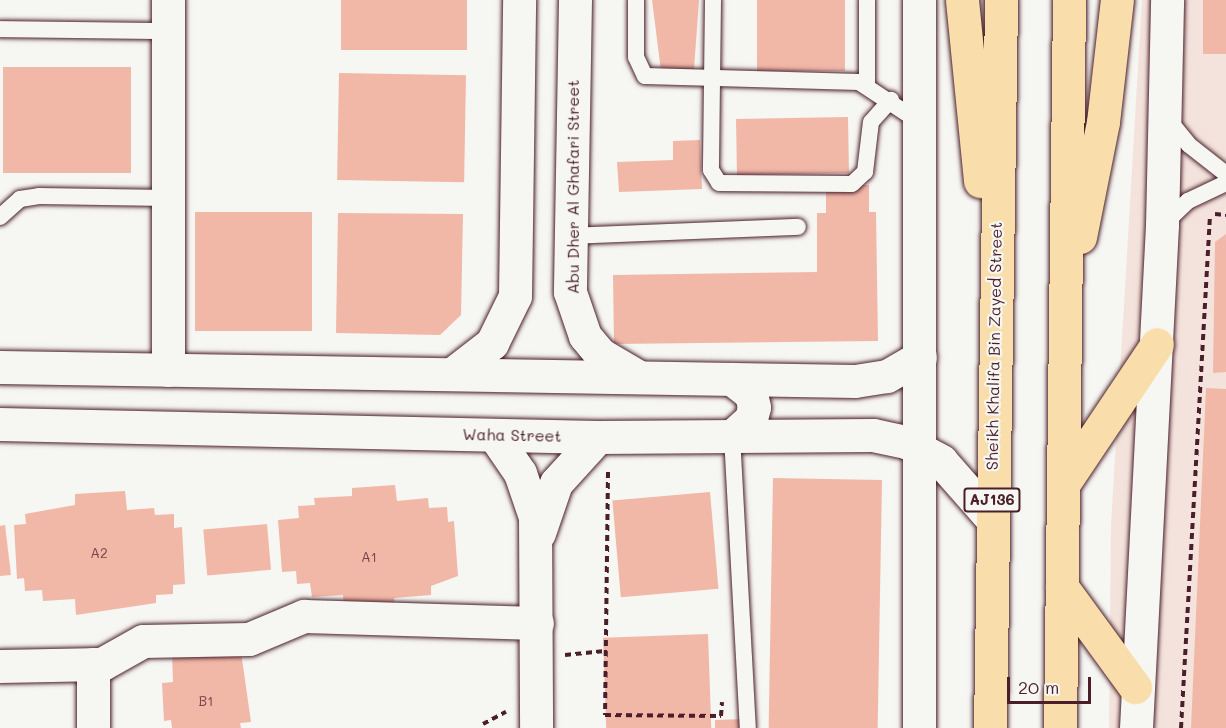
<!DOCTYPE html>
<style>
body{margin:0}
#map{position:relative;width:1226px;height:728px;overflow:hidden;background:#f6f6f2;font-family:Mali,sans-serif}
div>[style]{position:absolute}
.built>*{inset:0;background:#f4e3dc}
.building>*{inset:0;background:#f1b8a8;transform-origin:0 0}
.path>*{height:4px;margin-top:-2px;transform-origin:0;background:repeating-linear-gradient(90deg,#4a1f2b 0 6px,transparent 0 10.5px)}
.roads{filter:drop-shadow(0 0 2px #4a1f2b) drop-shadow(0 0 2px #4a1f2b)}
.service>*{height:16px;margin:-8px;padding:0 8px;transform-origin:8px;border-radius:8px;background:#f6f6f2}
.minor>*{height:33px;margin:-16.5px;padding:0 16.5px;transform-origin:16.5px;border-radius:16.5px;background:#f6f6f2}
.primary>*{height:33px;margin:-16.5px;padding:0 16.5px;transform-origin:16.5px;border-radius:16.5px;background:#f9deab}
span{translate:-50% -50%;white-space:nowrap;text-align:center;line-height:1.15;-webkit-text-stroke:4.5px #f6f6f2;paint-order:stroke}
.number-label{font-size:14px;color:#74454a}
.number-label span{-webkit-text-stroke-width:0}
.shield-label span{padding:2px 4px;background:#f6f6f2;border:2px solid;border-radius:4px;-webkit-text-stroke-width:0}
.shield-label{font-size:15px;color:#4a1f2b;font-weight:700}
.street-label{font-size:16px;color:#4a1f2b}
.scale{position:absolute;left:1007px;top:677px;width:84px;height:27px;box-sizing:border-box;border:3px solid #4a1f2b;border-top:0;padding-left:8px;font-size:18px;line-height:21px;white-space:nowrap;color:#4a1f2b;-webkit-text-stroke:4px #f6f6f2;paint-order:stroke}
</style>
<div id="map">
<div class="built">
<i style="clip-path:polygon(1142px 0,1226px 0,1226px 728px,1109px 728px,1111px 525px)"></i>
</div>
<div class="building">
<i style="left:341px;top:0;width:126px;height:50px"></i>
<i style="clip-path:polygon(652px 0,699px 0,694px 69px,661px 71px)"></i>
<i style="left:757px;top:0;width:88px;height:71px"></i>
<i style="left:1203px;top:0;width:23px;height:54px"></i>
<i style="left:3px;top:67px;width:128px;height:106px"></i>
<i style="left:339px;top:73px;width:127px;height:107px;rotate:1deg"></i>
<i style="left:848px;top:117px;width:56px;height:112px;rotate:89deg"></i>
<i style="clip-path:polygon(700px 140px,702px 189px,619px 192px,617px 162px,673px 160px,673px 141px)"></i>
<i style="clip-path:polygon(826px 185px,869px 185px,869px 212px,876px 212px,878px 341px,614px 344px,613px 275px,817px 272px,817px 213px,826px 213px)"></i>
<i style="left:195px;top:212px;width:117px;height:119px"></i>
<i style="clip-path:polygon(338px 213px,463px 214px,461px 315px,440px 335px,336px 333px)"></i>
<i style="clip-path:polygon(1226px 234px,1226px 372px,1213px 373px,1215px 242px)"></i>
<i style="clip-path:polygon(1206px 388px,1226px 389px,1226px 728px,1191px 728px)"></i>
<i style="left:773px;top:478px;width:109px;height:250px;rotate:1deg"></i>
<i style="clip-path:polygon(395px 485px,397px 501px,428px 498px,429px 508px,447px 507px,448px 522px,454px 521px,458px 576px,431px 586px,431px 595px,394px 598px,395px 608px,344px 611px,343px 595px,312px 597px,310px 583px,297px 584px,296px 571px,282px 572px,278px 520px,299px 518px,298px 506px,315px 505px,314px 498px,352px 496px,352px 488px)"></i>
<i style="clip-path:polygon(125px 491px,127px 510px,154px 508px,155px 515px,174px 514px,174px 528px,182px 527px,185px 584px,173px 585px,173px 594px,156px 595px,156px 603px,76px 615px,75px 599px,43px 601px,42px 590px,25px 591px,24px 578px,17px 579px,14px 525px,26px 524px,25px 514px,75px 505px,75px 494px)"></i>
<i style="left:710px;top:492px;width:97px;height:98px;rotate:85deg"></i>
<i style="left:267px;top:524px;width:46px;height:64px;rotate:85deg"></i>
<i style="clip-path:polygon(5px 525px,11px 575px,0 576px,0 526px)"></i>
<i style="left:708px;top:634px;width:94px;height:105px;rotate:88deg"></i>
<i style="clip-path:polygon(241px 652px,251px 722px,240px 723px,241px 728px,172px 728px,171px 720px,164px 721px,162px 683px,173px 682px,172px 653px)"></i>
<i style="clip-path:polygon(744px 719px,745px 728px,715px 728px,715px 720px)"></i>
</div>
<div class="path">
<i style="left:1215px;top:214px;width:11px;rotate:5deg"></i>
<i style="left:608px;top:472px;width:243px;rotate:90.7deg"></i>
<i style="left:605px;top:715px;width:116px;rotate:0.5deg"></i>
<i style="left:721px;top:716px;width:14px;rotate:-86deg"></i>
<i style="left:565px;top:655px;width:40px;rotate:-5.7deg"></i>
<i style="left:483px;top:724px;width:26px;rotate:-28deg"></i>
<i style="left:1181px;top:728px;width:513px;rotate:-86.76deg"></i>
</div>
<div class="roads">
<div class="service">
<i style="left:636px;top:0;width:57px;rotate:90deg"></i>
<i style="left:636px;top:57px;width:21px;rotate:65deg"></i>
<i style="left:645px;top:76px;width:214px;rotate:1.6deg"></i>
<i style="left:859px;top:82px;width:71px;rotate:33.5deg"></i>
<i style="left:713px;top:0;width:170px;rotate:90.7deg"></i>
<i style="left:711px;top:170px;width:15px;rotate:58deg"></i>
<i style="left:719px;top:183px;width:133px;rotate:0.4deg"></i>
<i style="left:852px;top:184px;width:18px;rotate:-43deg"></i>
<i style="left:865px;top:172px;width:50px;rotate:-83.2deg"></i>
<i style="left:871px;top:122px;width:30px;rotate:-48deg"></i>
<i style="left:867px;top:0;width:84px;rotate:90deg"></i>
<i style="left:0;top:29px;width:168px;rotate:0.7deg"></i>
<i style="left:1168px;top:119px;width:33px;rotate:51deg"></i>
<i style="left:1189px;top:145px;width:47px;rotate:38.1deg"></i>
<i style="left:0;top:217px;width:27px;rotate:-42deg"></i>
<i style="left:20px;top:199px;width:19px;rotate:-9deg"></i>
<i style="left:39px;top:196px;width:129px;rotate:0.9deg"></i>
<i style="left:1163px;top:225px;width:35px;rotate:-44deg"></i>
<i style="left:1188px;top:201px;width:42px;rotate:-25.3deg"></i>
<i style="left:570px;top:236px;width:228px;rotate:-2.3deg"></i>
<i style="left:732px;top:436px;width:292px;rotate:86.9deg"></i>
</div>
<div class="minor">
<i style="left:168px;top:0;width:370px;rotate:90deg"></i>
<i style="left:575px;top:0;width:292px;rotate:91deg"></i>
<i style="left:570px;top:292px;width:46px;rotate:71.2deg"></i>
<i style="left:585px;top:336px;width:23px;rotate:50deg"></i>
<i style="left:600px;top:354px;width:45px;rotate:30.5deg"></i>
<i style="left:0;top:367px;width:855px;rotate:0.94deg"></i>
<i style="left:855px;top:381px;width:32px;rotate:-9deg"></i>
<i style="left:887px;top:376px;width:38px;rotate:-30deg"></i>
<i style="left:452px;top:374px;width:51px;rotate:-37.8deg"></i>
<i style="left:492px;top:343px;width:52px;rotate:-63.9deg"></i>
<i style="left:515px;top:296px;width:296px;rotate:-89.2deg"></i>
<i style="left:0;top:424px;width:598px;rotate:1.25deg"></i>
<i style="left:598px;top:437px;width:275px;rotate:-0.4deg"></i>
<i style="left:873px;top:435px;width:34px;rotate:12deg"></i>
<i style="left:906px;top:442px;width:40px;rotate:28deg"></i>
<i style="left:941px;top:461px;width:77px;rotate:48.7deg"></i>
<i style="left:494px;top:435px;width:46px;rotate:55.6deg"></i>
<i style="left:520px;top:473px;width:46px;rotate:71.2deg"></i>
<i style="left:535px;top:517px;width:211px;rotate:89.7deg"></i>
<i style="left:732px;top:436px;width:25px;rotate:-42deg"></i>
<i style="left:751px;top:419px;width:12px;rotate:-76deg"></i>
<i style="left:754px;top:407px;width:13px;rotate:-103deg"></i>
<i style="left:751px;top:394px;width:24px;rotate:-142deg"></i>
<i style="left:539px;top:533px;width:53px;rotate:-71.2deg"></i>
<i style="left:556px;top:483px;width:62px;rotate:-47.6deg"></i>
<i style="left:93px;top:664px;width:64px;rotate:90deg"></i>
<i style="left:0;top:666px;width:102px;rotate:-1.1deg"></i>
<i style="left:102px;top:664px;width:47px;rotate:-29.3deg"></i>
<i style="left:143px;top:641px;width:106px;rotate:-1.1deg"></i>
<i style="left:249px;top:639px;width:60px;rotate:-22.7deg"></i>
<i style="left:304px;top:616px;width:233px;rotate:1.7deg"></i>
<i style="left:919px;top:728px;width:728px;rotate:-90deg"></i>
<i style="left:1136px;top:728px;width:504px;rotate:-87.04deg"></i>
<i style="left:1162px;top:225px;width:225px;rotate:-88.7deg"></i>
</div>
<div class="primary">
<i style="left:962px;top:0;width:182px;rotate:84.3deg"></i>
<i style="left:1080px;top:237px;width:117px;rotate:-78.7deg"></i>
<i style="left:1103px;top:122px;width:123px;rotate:-83.5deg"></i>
<i style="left:1064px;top:483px;width:167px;rotate:-56.2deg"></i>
<i style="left:1062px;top:587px;width:124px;rotate:53.9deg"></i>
<i style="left:990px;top:728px;width:728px;rotate:-89.13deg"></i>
<i style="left:1060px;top:728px;width:728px;rotate:-89.29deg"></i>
</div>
</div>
<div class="number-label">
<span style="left:99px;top:553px">A2</span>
<span style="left:369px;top:557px">A1</span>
<span style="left:206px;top:701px">B1</span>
</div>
<div class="shield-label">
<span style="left:992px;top:500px">AJ136</span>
</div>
<div class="street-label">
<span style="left:573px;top:187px;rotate:-90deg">Abu Dher Al Ghafari Street</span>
<span style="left:994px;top:346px;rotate:-89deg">Sheikh Khalifa Bin Zayed Street</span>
<span style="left:512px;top:435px;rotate:1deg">Waha Street</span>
</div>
<div class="scale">20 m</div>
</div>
